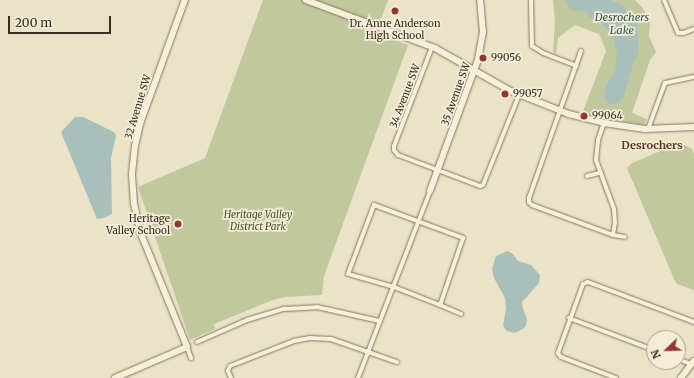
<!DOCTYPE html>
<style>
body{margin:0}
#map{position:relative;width:694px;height:378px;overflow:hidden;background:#ebe3c8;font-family:Merriweather,serif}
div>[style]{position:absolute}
.green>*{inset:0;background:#c1c89d}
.water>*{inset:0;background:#a9bfba}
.roads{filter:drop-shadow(0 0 1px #86765f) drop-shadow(0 0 1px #86765f)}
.street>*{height:4px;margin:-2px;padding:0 2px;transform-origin:2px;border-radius:2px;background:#f6f0db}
.secondary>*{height:5.5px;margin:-2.75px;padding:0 2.75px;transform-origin:2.75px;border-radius:2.75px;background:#f6f0db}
.dots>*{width:11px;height:11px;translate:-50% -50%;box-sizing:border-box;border:2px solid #f3edd7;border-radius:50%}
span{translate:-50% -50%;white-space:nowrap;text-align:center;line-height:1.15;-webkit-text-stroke:3.5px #f3edd7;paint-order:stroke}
.poi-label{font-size:10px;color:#372d21}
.left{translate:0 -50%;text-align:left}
.right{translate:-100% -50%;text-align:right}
.street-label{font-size:10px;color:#372d21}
.park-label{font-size:10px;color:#465229;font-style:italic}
.water-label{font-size:11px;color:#325655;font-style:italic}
.neighbourhood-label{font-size:11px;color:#603424;font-weight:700}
.north{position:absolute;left:646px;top:330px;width:40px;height:40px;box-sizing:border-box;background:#f3edd7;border:1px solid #a8a08e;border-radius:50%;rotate:247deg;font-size:11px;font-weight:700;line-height:16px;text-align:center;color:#372d21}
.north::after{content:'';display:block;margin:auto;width:14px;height:18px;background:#903834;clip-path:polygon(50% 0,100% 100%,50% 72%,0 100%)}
.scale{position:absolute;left:8px;top:16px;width:103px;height:18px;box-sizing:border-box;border:2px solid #372d21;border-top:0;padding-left:5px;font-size:12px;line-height:14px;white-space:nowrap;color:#372d21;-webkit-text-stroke:3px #f3edd7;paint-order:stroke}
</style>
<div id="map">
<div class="green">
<i style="clip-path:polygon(263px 0,388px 0,376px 33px,408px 45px,324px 276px,322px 295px,285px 297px,273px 300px,214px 324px,215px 329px,190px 340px,138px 187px,205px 158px)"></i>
<i style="clip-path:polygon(553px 0,635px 0,642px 7px,650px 22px,649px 36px,656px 52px,650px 60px,632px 113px,647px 119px,644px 125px,582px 114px,606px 51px,599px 34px,575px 25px,558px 38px,556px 54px,553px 52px,555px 22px)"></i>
<i style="clip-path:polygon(677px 144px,685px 145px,692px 149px,694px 155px,694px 290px,677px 284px,674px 279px,627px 168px,632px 163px)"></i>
</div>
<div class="water">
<i style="clip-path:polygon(565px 0,610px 0,621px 4px,632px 16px,637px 25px,639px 53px,634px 61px,623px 99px,618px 103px,609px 104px,605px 100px,604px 95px,606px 86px,615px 71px,617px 54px,613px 35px,599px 21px,590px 18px,587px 13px,582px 10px,576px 12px,570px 9px)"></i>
<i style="clip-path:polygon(75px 117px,83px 117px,114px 132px,116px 136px,111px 158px,112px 214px,104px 218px,97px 219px,61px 132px)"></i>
<i style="clip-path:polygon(507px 251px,512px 253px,518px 261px,531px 265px,540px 275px,539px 283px,522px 302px,523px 309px,527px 319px,526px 326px,523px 329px,514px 333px,507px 331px,503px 326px,506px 309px,505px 298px,494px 278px,492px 269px,496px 256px)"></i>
</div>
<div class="roads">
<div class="street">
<i style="left:531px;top:0;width:46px;rotate:88.8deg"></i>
<i style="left:532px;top:46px;width:13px;rotate:32deg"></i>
<i style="left:543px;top:53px;width:36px;rotate:21deg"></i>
<i style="left:664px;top:0;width:36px;rotate:67deg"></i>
<i style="left:678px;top:33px;width:5px"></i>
<i style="left:683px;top:33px;width:12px;rotate:-20deg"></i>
<i style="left:432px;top:47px;width:106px;rotate:111deg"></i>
<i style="left:394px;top:146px;width:4px;rotate:90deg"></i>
<i style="left:394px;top:150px;width:6px;rotate:51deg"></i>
<i style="left:398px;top:155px;width:88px;rotate:20.7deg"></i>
<i style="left:480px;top:186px;width:3px;rotate:-18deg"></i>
<i style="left:483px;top:185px;width:97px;rotate:-68.2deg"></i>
<i style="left:581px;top:51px;width:156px;rotate:109.5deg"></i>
<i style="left:529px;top:198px;width:4px;rotate:90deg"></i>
<i style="left:529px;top:202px;width:4px;rotate:45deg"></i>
<i style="left:532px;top:205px;width:86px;rotate:20.3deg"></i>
<i style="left:613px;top:235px;width:12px;rotate:-81deg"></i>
<i style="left:615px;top:223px;width:14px;rotate:-94deg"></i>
<i style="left:614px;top:209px;width:52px;rotate:-110.2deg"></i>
<i style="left:596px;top:160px;width:20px;rotate:-84deg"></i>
<i style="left:598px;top:140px;width:18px;rotate:-71deg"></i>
<i style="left:648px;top:129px;width:49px;rotate:-69.7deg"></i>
<i style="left:665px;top:83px;width:30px;rotate:-12deg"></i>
<i style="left:587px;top:176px;width:12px;rotate:-14deg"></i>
<i style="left:374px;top:205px;width:95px;rotate:20.3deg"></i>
<i style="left:463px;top:238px;width:71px;rotate:108.9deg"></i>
<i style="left:440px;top:305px;width:49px;rotate:-158.6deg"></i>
<i style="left:394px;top:287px;width:48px;rotate:-164.2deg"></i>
<i style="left:348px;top:274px;width:74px;rotate:-69.4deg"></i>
<i style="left:613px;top:235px;width:12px;rotate:9deg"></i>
<i style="left:440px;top:305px;width:23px;rotate:23deg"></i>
<i style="left:569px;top:318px;width:91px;rotate:20.6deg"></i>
<i style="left:197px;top:342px;width:55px;rotate:-23.7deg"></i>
<i style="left:247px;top:320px;width:39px;rotate:-17deg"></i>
<i style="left:284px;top:309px;width:33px;rotate:-3deg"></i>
<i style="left:317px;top:307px;width:64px;rotate:12.7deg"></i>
<i style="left:187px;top:347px;width:12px;rotate:70deg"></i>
<i style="left:678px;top:359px;width:14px;rotate:21deg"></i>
<i style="left:231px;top:378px;width:8px;rotate:-113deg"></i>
<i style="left:228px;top:371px;width:5px;rotate:-68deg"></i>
<i style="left:230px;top:366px;width:69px;rotate:-21.3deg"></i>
<i style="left:294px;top:341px;width:16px;rotate:-11deg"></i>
<i style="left:310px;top:338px;width:21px;rotate:3deg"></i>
<i style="left:331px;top:339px;width:70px;rotate:19.2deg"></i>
<i style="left:358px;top:378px;width:200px;rotate:-68.9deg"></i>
<i style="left:616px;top:378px;width:59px;rotate:-159.1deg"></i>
<i style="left:561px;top:357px;width:5px;rotate:-127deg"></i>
<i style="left:558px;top:353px;width:73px;rotate:-70.1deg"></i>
<i style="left:583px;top:284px;width:5px;rotate:-22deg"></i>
<i style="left:588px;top:282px;width:113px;rotate:20.7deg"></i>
</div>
<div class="secondary">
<i style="left:306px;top:0;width:138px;rotate:20.4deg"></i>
<i style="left:435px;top:48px;width:87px;rotate:29.5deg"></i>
<i style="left:511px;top:91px;width:62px;rotate:21.6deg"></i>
<i style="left:569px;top:114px;width:36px;rotate:14deg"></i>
<i style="left:604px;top:123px;width:41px;rotate:8.3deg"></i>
<i style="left:645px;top:129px;width:49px;rotate:-2.3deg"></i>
<i style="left:430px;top:191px;width:140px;rotate:-69.9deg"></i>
<i style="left:478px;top:60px;width:27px;rotate:-80deg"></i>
<i style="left:483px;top:33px;width:33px;rotate:-95deg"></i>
<i style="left:115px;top:378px;width:78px;rotate:-23.3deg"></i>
<i style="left:187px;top:347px;width:124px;rotate:-112.2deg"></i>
<i style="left:140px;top:232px;width:29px;rotate:-102deg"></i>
<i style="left:134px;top:204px;width:30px;rotate:-94deg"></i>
<i style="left:132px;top:174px;width:28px;rotate:-84deg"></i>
<i style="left:135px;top:146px;width:23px;rotate:-77deg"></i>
<i style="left:140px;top:124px;width:132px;rotate:-70.1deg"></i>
<i style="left:681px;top:378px;width:21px;rotate:-53deg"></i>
</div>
</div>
<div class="dots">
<i style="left:395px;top:11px;background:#903834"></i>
<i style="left:483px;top:58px;background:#903834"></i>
<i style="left:505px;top:94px;background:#903834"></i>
<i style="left:584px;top:116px;background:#903834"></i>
<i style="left:178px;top:224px;background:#903834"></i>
</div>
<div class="poi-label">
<span style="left:395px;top:29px">Dr. Anne Anderson<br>High School</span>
<span class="left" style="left:491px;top:58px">99056</span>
<span class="left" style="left:513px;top:94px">99057</span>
<span class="left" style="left:592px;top:116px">99064</span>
<span class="right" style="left:170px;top:224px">Heritage<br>Valley School</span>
</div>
<div class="street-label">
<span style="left:456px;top:94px;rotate:-70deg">35 Avenue SW</span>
<span style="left:405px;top:96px;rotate:-69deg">34 Avenue SW</span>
<span style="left:138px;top:107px;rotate:-73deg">32 Avenue SW</span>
</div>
<div class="park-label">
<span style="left:258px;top:220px">Heritage Valley<br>District Park</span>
</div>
<div class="water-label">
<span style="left:622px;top:24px">Desrochers<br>Lake</span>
</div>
<div class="neighbourhood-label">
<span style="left:652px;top:145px">Desrochers</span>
</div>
<div class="north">N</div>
<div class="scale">200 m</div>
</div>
